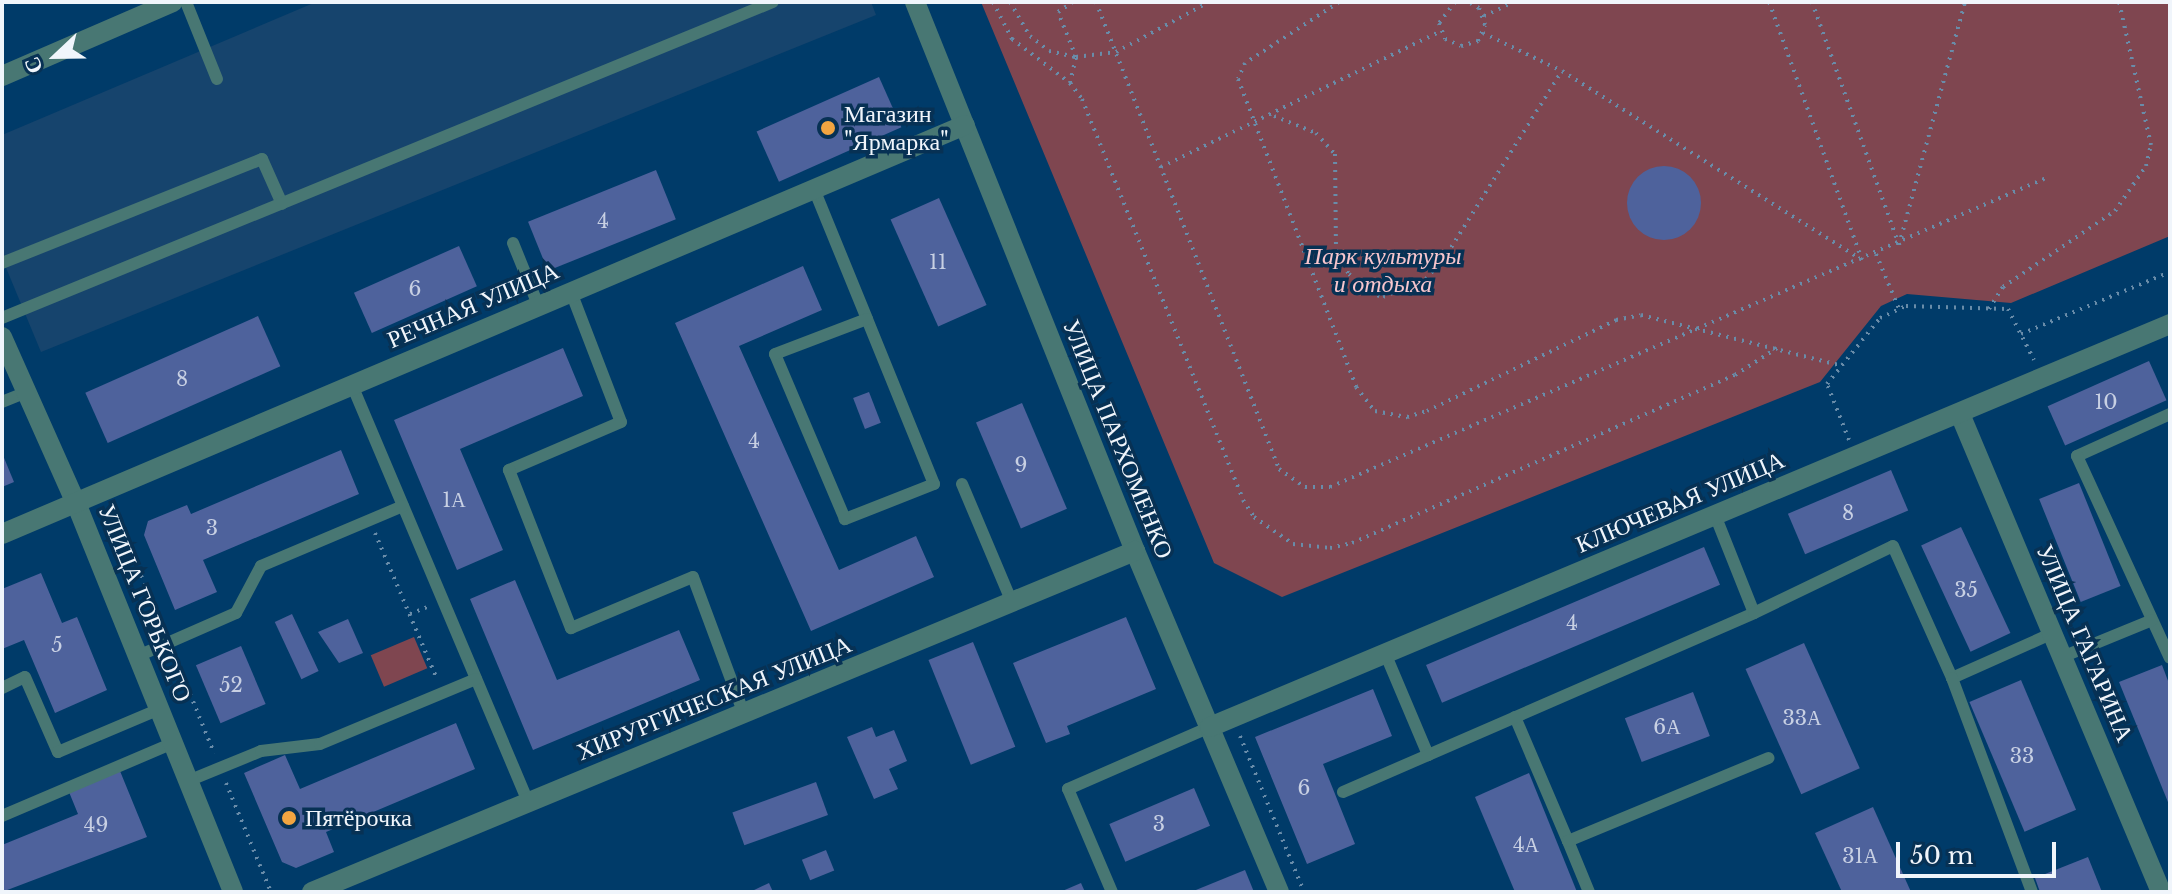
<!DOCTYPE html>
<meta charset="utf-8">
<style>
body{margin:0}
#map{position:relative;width:2172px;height:894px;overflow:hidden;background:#003b69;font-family:"Libre Baskerville",serif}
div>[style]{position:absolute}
.built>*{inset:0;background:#16446d}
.green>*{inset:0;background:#7f4650;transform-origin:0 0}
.building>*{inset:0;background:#4e629c;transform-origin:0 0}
.round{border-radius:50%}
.path>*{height:4px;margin-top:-2px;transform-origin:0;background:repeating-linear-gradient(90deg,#698ca9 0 2px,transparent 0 8px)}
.service>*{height:12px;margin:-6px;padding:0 6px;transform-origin:6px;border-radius:6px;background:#487773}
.minor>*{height:20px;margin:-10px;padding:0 10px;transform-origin:10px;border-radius:10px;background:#487773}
.tertiary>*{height:20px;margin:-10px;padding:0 10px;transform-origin:10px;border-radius:10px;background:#487773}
.dots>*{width:22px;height:22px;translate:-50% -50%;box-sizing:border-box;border:4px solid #073154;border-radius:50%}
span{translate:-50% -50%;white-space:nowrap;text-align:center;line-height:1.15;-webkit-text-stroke:7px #073154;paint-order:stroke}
.number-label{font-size:20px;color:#c8d0e3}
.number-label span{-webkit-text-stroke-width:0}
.poi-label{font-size:24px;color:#f0f5fb}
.left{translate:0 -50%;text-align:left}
.park-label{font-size:24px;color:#f8c6cd;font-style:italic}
.street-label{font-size:24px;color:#f0f5fb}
.frame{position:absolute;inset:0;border:4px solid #f0f5fb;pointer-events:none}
.north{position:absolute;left:16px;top:16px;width:80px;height:80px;-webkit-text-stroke:6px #073154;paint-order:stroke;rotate:248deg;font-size:22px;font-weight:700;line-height:32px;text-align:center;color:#f0f5fb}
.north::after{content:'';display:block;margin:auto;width:28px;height:36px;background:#f0f5fb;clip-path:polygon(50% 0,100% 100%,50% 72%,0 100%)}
.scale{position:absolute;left:1896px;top:842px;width:160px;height:36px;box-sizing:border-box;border:4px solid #f0f5fb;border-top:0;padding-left:10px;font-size:24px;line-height:28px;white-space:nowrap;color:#f0f5fb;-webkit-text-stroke:6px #073154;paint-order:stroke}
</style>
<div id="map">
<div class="built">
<i style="clip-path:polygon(316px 2px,871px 2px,876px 15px,41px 352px,2px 258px,2px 135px)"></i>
</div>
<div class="green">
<i style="clip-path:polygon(981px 2px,2170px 2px,2170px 236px,2011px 303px,1907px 294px,1881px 306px,1820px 382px,1282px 597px,1214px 563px)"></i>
<i style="left:414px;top:637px;width:34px;height:47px;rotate:67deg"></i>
</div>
<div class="building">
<i style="left:879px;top:77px;width:55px;height:134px;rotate:66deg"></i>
<i class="round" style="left:1627px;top:166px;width:74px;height:74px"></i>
<i style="left:656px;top:170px;width:53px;height:138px;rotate:68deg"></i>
<i style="left:939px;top:198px;width:117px;height:53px;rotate:66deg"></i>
<i style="left:459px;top:246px;width:44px;height:115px;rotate:66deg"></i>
<i style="clip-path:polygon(803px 266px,822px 310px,739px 346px,839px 570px,916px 536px,934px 577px,811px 631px,675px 323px)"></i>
<i style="left:258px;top:316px;width:55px;height:189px;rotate:66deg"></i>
<i style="clip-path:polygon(563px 348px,583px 396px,460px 449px,503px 550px,457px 570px,394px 420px)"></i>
<i style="left:2149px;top:361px;width:43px;height:111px;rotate:66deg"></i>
<i style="left:869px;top:392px;width:33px;height:17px;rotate:69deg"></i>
<i style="left:1022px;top:403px;width:115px;height:50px;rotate:67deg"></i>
<i style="clip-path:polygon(341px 450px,359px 494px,203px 560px,217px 592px,175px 610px,144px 535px,148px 521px,187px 505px,191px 514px)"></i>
<i style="clip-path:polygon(2px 453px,14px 482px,2px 487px)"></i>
<i style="left:1891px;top:470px;width:44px;height:112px;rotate:67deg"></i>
<i style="left:2079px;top:483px;width:111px;height:43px;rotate:68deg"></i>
<i style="left:1961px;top:527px;width:117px;height:44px;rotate:65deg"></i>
<i style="left:1704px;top:547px;width:41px;height:302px;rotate:67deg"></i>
<i style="clip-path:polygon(41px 573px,62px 623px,77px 617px,107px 690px,55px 713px,24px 640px,2px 649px,2px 589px)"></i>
<i style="clip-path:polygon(515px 580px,557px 680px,679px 630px,700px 680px,533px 750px,470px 599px)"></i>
<i style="left:292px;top:614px;width:63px;height:19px;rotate:65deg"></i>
<i style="clip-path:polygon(1126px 617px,1156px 689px,1067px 726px,1070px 734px,1046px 743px,1013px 663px)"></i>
<i style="clip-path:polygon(348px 619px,363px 653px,339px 663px,318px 632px)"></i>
<i style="left:973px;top:642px;width:113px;height:48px;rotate:68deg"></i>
<i style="left:1804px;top:643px;width:137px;height:64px;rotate:66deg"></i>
<i style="left:241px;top:646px;width:63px;height:49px;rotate:67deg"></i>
<i style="clip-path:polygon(2162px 665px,2170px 686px,2170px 807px,2119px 682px)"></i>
<i style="left:2021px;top:680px;width:141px;height:56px;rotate:67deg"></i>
<i style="clip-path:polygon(1373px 689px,1392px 736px,1323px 764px,1355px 844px,1307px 864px,1255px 737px)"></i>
<i style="left:1693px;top:692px;width:47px;height:73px;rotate:69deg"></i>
<i style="clip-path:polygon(456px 723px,475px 769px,326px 832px,334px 852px,296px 868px,282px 862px,244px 773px,285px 755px,300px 789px)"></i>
<i style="clip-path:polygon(872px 727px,876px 737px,894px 730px,907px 761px,889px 769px,898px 789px,874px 799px,847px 737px)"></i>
<i style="clip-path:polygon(120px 771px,147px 837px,2px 892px,2px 845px,78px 814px,69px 792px)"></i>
<i style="clip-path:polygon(1529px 773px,1577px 892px,1515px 892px,1475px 797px)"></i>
<i style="left:816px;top:782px;width:35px;height:89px;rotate:70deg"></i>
<i style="left:1194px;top:788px;width:41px;height:92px;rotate:67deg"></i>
<i style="clip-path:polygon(1873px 807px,1911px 892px,1842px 892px,1815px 833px)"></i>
<i style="left:826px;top:850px;width:22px;height:26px;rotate:68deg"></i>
<i style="clip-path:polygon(2088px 857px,2102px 892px,2040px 892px,2035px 878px)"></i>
<i style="clip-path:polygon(1245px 870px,1254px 892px,1191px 892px)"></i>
<i style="clip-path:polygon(769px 883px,773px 892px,750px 892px)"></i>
<i style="clip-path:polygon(1081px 883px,1085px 892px,1060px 892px)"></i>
</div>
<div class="path">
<i style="left:993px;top:2px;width:42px;rotate:62.8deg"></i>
<i style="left:1012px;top:39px;width:73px;rotate:37.2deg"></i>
<i style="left:1070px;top:83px;width:20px;rotate:53deg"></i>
<i style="left:1082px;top:99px;width:432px;rotate:68.1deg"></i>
<i style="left:1243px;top:500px;width:20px;rotate:57deg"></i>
<i style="left:1254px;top:517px;width:47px;rotate:34.7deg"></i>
<i style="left:1293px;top:544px;width:37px;rotate:6deg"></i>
<i style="left:1330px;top:548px;width:23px;rotate:-13deg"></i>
<i style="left:1352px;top:543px;width:418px;rotate:-23.7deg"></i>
<i style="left:1735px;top:375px;width:50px;rotate:-32.7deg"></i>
<i style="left:1010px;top:2px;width:39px;rotate:60deg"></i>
<i style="left:1030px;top:36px;width:24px;rotate:38deg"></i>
<i style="left:1049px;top:51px;width:28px;rotate:13deg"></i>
<i style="left:1076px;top:57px;width:40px;rotate:-7.1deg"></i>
<i style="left:1116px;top:52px;width:106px;rotate:-28.3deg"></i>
<i style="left:1096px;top:2px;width:502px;rotate:68.6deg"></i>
<i style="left:1279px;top:469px;width:32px;rotate:35deg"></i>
<i style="left:1305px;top:487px;width:25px"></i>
<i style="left:1330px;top:487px;width:780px;rotate:-23.34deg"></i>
<i style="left:1339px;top:2px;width:112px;rotate:147deg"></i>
<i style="left:1245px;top:63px;width:17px;rotate:114deg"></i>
<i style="left:1238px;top:79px;width:330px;rotate:69deg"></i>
<i style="left:1356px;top:387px;width:31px;rotate:52deg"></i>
<i style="left:1375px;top:411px;width:33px;rotate:11deg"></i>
<i style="left:1407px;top:417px;width:21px;rotate:-17deg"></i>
<i style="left:1427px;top:411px;width:210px;rotate:-25.7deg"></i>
<i style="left:1616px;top:320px;width:25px;rotate:-11deg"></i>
<i style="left:1641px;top:315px;width:207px;rotate:14.2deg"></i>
<i style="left:1455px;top:2px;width:26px;rotate:127deg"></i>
<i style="left:1439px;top:23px;width:17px;rotate:69deg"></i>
<i style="left:1445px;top:39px;width:17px;rotate:24deg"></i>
<i style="left:1461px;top:46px;width:18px;rotate:-16deg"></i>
<i style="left:1478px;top:41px;width:17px;rotate:-66deg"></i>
<i style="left:1485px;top:25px;width:18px;rotate:-109deg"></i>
<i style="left:1479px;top:8px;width:13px;rotate:-151deg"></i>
<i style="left:1812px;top:2px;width:258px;rotate:70.3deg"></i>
<i style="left:1899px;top:245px;width:252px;rotate:-74.8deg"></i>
<i style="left:1484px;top:16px;width:33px;rotate:-25deg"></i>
<i style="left:1483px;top:33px;width:88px;rotate:25.7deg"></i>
<i style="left:1562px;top:71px;width:355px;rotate:32.2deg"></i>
<i style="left:1862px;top:260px;width:274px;rotate:-109.8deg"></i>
<i style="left:1070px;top:83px;width:27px;rotate:-77deg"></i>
<i style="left:1076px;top:57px;width:48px;rotate:-111.8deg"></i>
<i style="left:1058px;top:12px;width:18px;rotate:-34deg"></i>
<i style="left:1274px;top:116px;width:45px;rotate:22deg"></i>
<i style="left:1316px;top:133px;width:28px;rotate:48deg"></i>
<i style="left:1335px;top:154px;width:96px;rotate:89.4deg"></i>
<i style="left:1336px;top:250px;width:27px;rotate:62deg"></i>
<i style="left:1349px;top:274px;width:28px;rotate:42deg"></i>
<i style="left:1370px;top:293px;width:14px;rotate:17deg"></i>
<i style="left:1383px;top:297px;width:47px;rotate:-22.7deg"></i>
<i style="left:1426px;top:279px;width:33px;rotate:-50deg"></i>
<i style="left:1447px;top:254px;width:216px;rotate:-57.9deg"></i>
<i style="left:1161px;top:167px;width:311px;rotate:-25.9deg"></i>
<i style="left:1876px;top:254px;width:60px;rotate:67.3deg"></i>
<i style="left:1989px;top:309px;width:26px;rotate:-58deg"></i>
<i style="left:2003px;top:287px;width:135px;rotate:-34.2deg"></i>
<i style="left:2115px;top:211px;width:55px;rotate:-55.4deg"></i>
<i style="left:2146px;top:166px;width:22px;rotate:-77deg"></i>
<i style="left:2151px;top:145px;width:147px;rotate:-102.6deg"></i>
<i style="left:2021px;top:334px;width:161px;rotate:-22.6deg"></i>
<i style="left:1849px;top:440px;width:60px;rotate:-111.4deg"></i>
<i style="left:1827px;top:384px;width:85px;rotate:-51.2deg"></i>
<i style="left:1880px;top:318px;width:29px;rotate:-25deg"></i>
<i style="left:1906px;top:306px;width:102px;rotate:1.7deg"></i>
<i style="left:2008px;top:309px;width:57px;rotate:63deg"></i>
<i style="left:114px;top:509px;width:127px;rotate:67.9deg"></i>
<i style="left:375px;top:533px;width:159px;rotate:67deg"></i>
<i style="left:410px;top:614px;width:22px;rotate:-22deg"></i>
<i style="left:175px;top:657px;width:104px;rotate:67.9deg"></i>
<i style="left:1240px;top:736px;width:169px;rotate:67.7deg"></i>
<i style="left:226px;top:783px;width:118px;rotate:67.6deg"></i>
</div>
<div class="service">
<i style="left:186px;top:2px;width:83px;rotate:68.1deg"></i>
<i style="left:814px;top:189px;width:140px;rotate:67.8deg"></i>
<i style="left:867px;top:319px;width:178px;rotate:67.9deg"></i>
<i style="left:934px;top:484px;width:96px;rotate:158.5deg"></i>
<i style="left:845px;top:519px;width:179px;rotate:-113deg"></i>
<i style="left:775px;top:354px;width:98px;rotate:-20.8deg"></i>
<i style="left:513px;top:243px;width:67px;rotate:68deg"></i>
<i style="left:2px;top:263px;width:280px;rotate:-21.8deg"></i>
<i style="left:262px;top:159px;width:49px;rotate:66deg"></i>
<i style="left:571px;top:292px;width:139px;rotate:69deg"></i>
<i style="left:621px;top:422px;width:122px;rotate:156.8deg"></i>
<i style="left:509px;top:470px;width:170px;rotate:68.6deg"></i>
<i style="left:571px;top:628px;width:132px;rotate:-22.7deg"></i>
<i style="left:693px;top:577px;width:146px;rotate:69.6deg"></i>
<i style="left:2px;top:318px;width:833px;rotate:-22.29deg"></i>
<i style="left:352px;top:385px;width:453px;rotate:67.1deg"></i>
<i style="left:2px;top:402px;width:24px;rotate:-22deg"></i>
<i style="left:2170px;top:414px;width:102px;rotate:155.7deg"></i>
<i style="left:2077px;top:456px;width:222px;rotate:65.3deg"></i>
<i style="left:962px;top:484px;width:131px;rotate:67.1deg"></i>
<i style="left:1715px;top:515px;width:105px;rotate:68.3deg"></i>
<i style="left:1385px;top:653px;width:111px;rotate:67.1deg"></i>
<i style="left:138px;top:656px;width:107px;rotate:-23.7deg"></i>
<i style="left:236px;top:613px;width:53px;rotate:-62deg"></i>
<i style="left:261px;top:566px;width:154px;rotate:-22.9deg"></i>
<i style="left:2062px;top:657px;width:97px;rotate:-22.3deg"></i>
<i style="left:1952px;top:678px;width:111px;rotate:-24deg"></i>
<i style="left:2px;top:688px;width:25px;rotate:-26deg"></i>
<i style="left:25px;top:677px;width:82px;rotate:66.3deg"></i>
<i style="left:58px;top:752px;width:111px;rotate:-22.9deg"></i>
<i style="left:1515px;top:717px;width:135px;rotate:66.9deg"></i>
<i style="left:188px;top:781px;width:79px;rotate:-22.3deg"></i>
<i style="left:261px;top:751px;width:59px;rotate:-6.8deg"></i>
<i style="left:320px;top:744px;width:169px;rotate:-22.6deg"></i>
<i style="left:1343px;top:792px;width:448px;rotate:-23.5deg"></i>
<i style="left:1754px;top:613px;width:154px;rotate:-25.7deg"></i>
<i style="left:1893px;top:546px;width:145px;rotate:65.9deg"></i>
<i style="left:1952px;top:678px;width:228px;rotate:69.5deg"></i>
<i style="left:2px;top:816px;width:186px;rotate:-23.1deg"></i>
<i style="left:1112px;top:892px;width:112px;rotate:-113.1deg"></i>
<i style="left:1068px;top:789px;width:155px;rotate:-23.6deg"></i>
<i style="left:1589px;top:892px;width:55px;rotate:-112.4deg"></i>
<i style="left:1568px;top:841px;width:217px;rotate:-22.5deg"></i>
</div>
<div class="minor">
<i style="left:915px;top:2px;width:591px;rotate:68.16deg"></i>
<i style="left:1135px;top:551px;width:370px;rotate:67.1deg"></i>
<i style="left:2px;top:337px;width:182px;rotate:66deg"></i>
<i style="left:76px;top:503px;width:419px;rotate:68deg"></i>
<i style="left:1960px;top:414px;width:519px;rotate:67.19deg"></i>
<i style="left:2px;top:534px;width:1046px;rotate:-23.01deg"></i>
<i style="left:1210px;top:727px;width:1041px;rotate:-22.77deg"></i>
<i style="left:312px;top:892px;width:891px;rotate:-22.51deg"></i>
</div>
<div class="tertiary">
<i style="left:2px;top:76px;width:186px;rotate:-23.4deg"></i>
</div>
<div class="dots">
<i style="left:828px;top:128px;background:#f2a541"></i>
<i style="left:289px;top:818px;background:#f2a541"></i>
</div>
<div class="number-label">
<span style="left:603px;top:221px">4</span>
<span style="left:938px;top:262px">11</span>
<span style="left:415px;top:289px">6</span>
<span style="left:182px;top:379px">8</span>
<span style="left:2106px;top:402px">10</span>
<span style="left:754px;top:441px">4</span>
<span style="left:1021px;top:465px">9</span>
<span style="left:454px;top:500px">1А</span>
<span style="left:1848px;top:513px">8</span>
<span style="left:212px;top:528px">3</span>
<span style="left:1966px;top:590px">35</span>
<span style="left:1572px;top:623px">4</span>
<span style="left:57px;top:645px">5</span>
<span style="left:231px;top:685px">52</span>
<span style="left:1802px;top:718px">33А</span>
<span style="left:1667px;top:727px">6А</span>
<span style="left:2022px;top:756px">33</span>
<span style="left:1304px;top:788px">6</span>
<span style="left:1159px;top:824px">3</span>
<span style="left:96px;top:825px">49</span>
<span style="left:1526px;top:845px">4А</span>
<span style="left:1860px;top:856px">31А</span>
</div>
<div class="poi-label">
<span class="left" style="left:844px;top:128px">Магазин<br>"Ярмарка"</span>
<span class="left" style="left:305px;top:818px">Пятёрочка</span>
</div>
<div class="park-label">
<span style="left:1383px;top:270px">Парк культуры<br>и отдыха</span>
</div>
<div class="street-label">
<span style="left:473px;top:305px;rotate:-23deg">РЕЧНАЯ УЛИЦА</span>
<span style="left:1118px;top:439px;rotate:68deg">УЛИЦА ПАРХОМЕНКО</span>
<span style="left:1680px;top:502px;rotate:-23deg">КЛЮЧЕВАЯ УЛИЦА</span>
<span style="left:145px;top:603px;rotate:68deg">УЛИЦА ГОРЬКОГО</span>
<span style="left:2085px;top:643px;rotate:67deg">УЛИЦА ГАГАРИНА</span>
<span style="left:714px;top:698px;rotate:-22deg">ХИРУРГИЧЕСКАЯ УЛИЦА</span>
</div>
<div class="frame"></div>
<div class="north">С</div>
<div class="scale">50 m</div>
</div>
